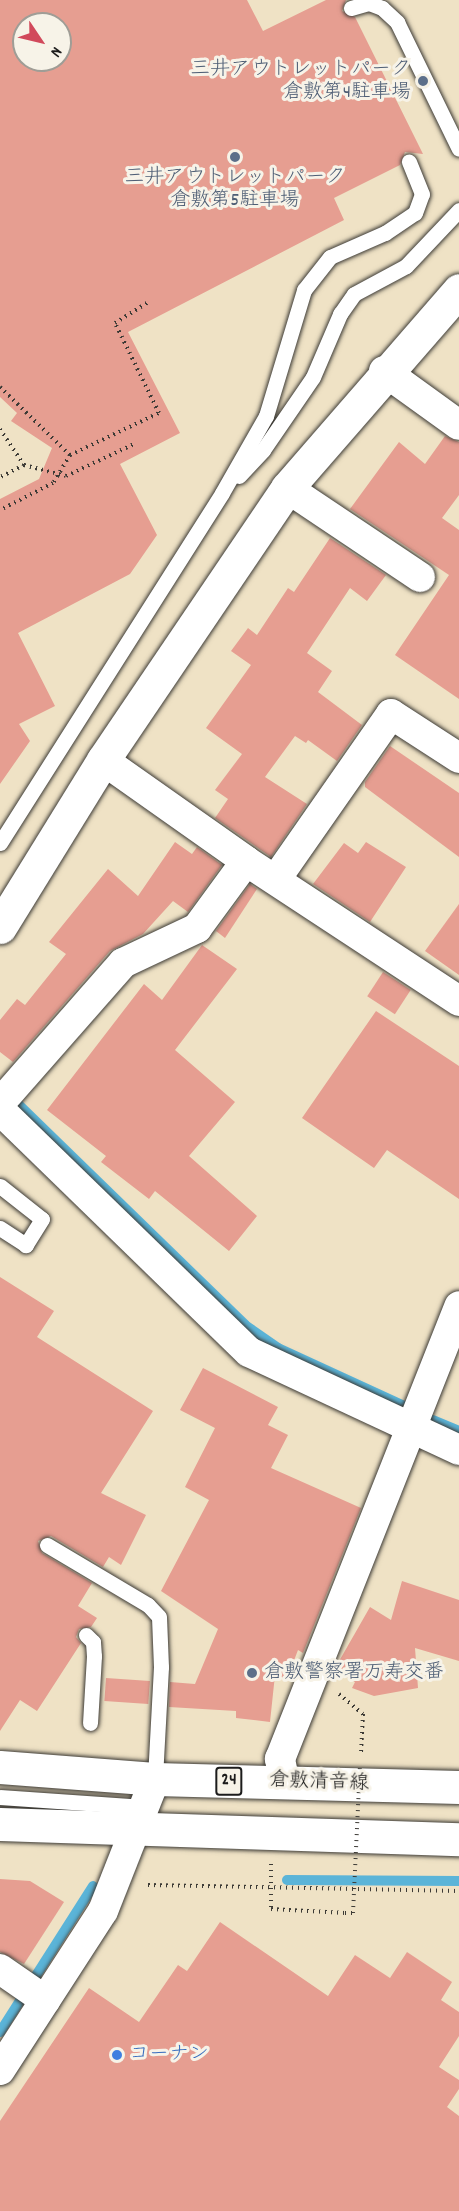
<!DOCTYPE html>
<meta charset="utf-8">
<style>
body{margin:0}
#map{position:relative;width:459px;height:2211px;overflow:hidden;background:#efe2c5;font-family:Dekko,"Klee One",sans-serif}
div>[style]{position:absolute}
.stream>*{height:10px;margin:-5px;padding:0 5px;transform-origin:5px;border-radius:5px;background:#5bb4d8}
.building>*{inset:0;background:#e69e91;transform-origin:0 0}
.path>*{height:4px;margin-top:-2px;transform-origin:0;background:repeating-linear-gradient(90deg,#3c3a35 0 1.5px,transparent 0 6px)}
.roads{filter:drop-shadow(0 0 2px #3c3a35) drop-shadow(0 0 2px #3c3a35)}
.service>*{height:15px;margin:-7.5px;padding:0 7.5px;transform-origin:7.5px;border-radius:7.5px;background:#fff}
.minor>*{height:30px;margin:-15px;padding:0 15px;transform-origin:15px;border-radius:15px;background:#fff}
.tertiary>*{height:33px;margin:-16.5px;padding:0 16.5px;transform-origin:16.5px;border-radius:16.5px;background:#fff}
.primary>*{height:33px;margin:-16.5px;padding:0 16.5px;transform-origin:16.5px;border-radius:16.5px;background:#fff}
.path-bridge>*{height:4px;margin-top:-2px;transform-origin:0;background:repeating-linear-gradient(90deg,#3c3a35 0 1.5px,transparent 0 6px)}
.dots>*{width:16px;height:16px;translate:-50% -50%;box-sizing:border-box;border:3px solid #f7f3e8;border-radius:50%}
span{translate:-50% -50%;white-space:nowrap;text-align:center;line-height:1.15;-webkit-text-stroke:6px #f7f3e8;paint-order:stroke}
.shield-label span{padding:2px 4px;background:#f7f3e8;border:2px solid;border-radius:4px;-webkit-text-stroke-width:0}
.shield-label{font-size:18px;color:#1c1c1c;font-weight:700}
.service-label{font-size:20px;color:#4e5e75}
.right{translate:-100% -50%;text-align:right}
.left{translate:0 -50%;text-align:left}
.street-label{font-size:20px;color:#1c1c1c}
.shop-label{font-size:20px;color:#366cbe}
.north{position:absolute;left:12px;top:12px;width:60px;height:60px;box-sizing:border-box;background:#f7f3e8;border:2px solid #9f9d96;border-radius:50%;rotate:125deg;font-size:16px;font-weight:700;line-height:24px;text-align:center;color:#1c1c1c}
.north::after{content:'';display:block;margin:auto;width:21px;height:27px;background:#d1495b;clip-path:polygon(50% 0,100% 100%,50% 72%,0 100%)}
</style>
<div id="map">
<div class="stream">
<i style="left:17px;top:1103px;width:318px;rotate:44.2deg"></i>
<i style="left:245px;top:1325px;width:40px;rotate:34.9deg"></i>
<i style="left:278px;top:1348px;width:139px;rotate:24.7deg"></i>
<i style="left:433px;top:1420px;width:28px;rotate:23deg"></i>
<i style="left:287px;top:1880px;width:172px;rotate:0.3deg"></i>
<i style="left:0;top:2032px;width:173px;rotate:-57.5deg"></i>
</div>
<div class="building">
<i style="clip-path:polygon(evenodd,0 0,247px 0,263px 31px,326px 0,346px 0,342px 11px,355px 17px,423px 154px,405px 152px,400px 165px,334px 198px,344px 220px,128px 332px,180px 433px,120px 464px,157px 535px,130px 574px,18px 633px,55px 706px,19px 724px,30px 741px,0 784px,0 499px,39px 479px,52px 448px,11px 421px,17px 413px,0 397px,0 0,24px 24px,60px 24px,60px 60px,24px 60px,24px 24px)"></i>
<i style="clip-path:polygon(445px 436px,459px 442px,459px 495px,442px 518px,459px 530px,459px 699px,395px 655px,449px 575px,350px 509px,399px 442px,425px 464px)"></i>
<i style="clip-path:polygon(330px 538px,386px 575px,367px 601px,350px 588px,307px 653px,332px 671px,318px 692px,362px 725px,337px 761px,308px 740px,306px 743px,295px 736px,265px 777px,307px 804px,271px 857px,215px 818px,228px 799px,215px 790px,242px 754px,206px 728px,251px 665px,231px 651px,248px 628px,257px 635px,288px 588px,294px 592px)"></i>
<i style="clip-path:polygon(390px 746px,459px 793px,459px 857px,365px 787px,365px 782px)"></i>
<i style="clip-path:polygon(175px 842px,192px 854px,197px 847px,222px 865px,188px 912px,173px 901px,143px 934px,110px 951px,13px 1062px,0 1052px,0 1020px,17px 999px,25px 1005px,66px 954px,49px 942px,108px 869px,138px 896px)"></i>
<i style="clip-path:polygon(366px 842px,406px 867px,370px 922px,313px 884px,344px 843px,358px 853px)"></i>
<i style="clip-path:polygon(250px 884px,257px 889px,225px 938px,216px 931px)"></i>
<i style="clip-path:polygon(459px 904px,459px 975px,425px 951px)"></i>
<i style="clip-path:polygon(202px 945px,237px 969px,175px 1050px,235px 1102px,189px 1156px,257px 1216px,229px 1251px,155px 1191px,149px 1199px,101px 1162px,106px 1156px,47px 1110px,144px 984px,162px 1000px)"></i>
<i style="left:383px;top:972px;width:33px;height:29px;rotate:33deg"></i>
<i style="clip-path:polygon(376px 1011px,459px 1066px,459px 1199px,387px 1150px,374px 1168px,302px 1118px)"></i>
<i style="clip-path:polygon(0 1277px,54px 1311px,37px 1337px,153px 1411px,101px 1493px,146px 1515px,121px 1565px,109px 1557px,103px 1567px,51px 1536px,38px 1541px,42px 1553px,92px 1583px,78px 1606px,97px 1618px,91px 1627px,79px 1629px,76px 1637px,81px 1643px,37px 1711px,20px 1700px,0 1731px)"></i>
<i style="clip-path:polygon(203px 1368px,278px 1407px,268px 1425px,288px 1435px,271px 1468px,361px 1508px,303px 1653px,298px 1650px,287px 1679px,275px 1675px,270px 1722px,236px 1718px,236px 1711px,169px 1707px,170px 1682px,195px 1684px,218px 1629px,161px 1591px,209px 1500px,185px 1487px,215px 1428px,180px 1410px)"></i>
<i style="clip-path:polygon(402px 1581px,459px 1600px,459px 1661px,415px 1648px,418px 1688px,374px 1696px,352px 1688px,355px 1682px,334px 1670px,370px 1607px,391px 1620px)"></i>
<i style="left:106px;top:1678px;width:44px;height:23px;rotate:4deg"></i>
<i style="clip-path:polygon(0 1879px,30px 1881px,64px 1902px,24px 1964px,0 1952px)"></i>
<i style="clip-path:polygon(220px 1922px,328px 1996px,355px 1955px,390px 1978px,407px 1952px,452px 1982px,441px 2000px,459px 2012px,459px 2036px,439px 2067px,459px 2080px,459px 2089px,447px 2107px,459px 2116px,459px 2211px,0 2211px,0 2121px,89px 1988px,139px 2022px,178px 1965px,187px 1971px)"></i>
</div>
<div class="path">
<i style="left:0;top:429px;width:43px;rotate:56.3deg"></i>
<i style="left:24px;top:465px;width:27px;rotate:153deg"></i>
<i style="left:70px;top:455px;width:98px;rotate:-25.3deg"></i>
<i style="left:159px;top:413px;width:100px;rotate:-116.1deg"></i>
<i style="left:115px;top:323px;width:40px;rotate:-32deg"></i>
<i style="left:24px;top:465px;width:43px;rotate:14.7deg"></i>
<i style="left:66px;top:476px;width:75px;rotate:-25.2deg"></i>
<i style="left:339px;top:1694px;width:31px;rotate:40deg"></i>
<i style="left:363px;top:1714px;width:39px;rotate:93deg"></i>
<i style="left:271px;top:1864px;width:45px;rotate:90deg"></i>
<i style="left:271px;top:1909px;width:74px;rotate:3.1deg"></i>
<i style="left:148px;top:1885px;width:311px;rotate:1.1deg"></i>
</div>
<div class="roads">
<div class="service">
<i style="left:351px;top:8px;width:19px;rotate:-16deg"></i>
<i style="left:369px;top:3px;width:14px;rotate:21deg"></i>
<i style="left:382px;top:8px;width:21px;rotate:43deg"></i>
<i style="left:397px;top:22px;width:141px;rotate:64deg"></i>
<i style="left:239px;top:476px;width:35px;rotate:-47deg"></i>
<i style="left:263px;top:450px;width:88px;rotate:-55.6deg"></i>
<i style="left:313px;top:377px;width:69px;rotate:-66.8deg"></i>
<i style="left:340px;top:314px;width:24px;rotate:-55deg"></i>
<i style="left:354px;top:294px;width:59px;rotate:-28.3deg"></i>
<i style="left:406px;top:266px;width:77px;rotate:-46.6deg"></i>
<i style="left:0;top:843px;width:414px;rotate:-57.6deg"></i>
<i style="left:222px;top:493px;width:89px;rotate:-60.3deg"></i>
<i style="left:266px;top:416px;width:132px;rotate:-73.2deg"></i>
<i style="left:304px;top:290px;width:42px;rotate:-51.8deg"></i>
<i style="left:330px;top:257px;width:60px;rotate:-23.6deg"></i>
<i style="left:385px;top:233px;width:36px;rotate:-34deg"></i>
<i style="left:415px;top:213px;width:20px;rotate:-70deg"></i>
<i style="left:422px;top:194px;width:35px;rotate:-112deg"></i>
<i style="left:0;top:1186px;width:53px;rotate:38.2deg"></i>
<i style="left:42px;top:1219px;width:31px;rotate:122deg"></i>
<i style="left:26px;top:1245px;width:31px;rotate:-147deg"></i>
<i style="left:47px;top:1545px;width:117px;rotate:30.7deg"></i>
<i style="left:148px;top:1605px;width:16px;rotate:47deg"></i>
<i style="left:159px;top:1617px;width:50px;rotate:87.7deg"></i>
<i style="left:161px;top:1667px;width:112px;rotate:93.1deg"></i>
<i style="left:86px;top:1635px;width:10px;rotate:45deg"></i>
<i style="left:93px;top:1642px;width:14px;rotate:86deg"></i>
<i style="left:94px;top:1656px;width:67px;rotate:93.4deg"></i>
<i style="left:0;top:1797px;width:144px;rotate:4deg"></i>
</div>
<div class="minor">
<i style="left:384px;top:371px;width:92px;rotate:35.8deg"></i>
<i style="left:287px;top:488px;width:160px;rotate:33.8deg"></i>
<i style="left:103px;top:760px;width:175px;rotate:35.2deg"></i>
<i style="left:246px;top:861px;width:255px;rotate:33.3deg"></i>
<i style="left:276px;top:879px;width:201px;rotate:-55.1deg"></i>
<i style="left:391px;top:714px;width:81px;rotate:32.9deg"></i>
<i style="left:0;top:1103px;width:186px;rotate:-48.7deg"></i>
<i style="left:123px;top:963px;width:82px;rotate:-25.3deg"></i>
<i style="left:197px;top:928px;width:83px;rotate:-53.8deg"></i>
<i style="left:0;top:1110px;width:347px;rotate:44.2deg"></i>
<i style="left:249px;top:1352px;width:232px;rotate:25deg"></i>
<i style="left:285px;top:1783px;width:25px;rotate:-102deg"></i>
<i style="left:280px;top:1759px;width:487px;rotate:-68.4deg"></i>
<i style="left:0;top:1969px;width:55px;rotate:34.6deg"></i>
<i style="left:0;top:2070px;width:189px;rotate:-57.1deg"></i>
<i style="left:103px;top:1911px;width:142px;rotate:-68.5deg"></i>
</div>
<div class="tertiary">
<i style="left:0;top:927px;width:196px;rotate:-58.3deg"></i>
<i style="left:103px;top:760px;width:328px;rotate:-55.9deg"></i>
<i style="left:287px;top:488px;width:262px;rotate:-49deg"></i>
</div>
<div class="primary">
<i style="left:0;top:1767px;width:155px;rotate:4.4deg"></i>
<i style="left:155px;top:1779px;width:304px;rotate:1.5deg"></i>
<i style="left:0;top:1824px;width:459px;rotate:1.9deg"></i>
</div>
</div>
<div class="path-bridge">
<i style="left:0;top:387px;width:98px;rotate:44.2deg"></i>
<i style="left:70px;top:455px;width:33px;rotate:121deg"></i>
<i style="left:53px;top:483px;width:59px;rotate:153deg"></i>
<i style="left:345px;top:1913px;width:8px"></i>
<i style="left:353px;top:1913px;width:150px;rotate:-87.3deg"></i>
</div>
<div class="dots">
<i style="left:423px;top:81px;background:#5c6f8a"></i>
<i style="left:235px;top:157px;background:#5c6f8a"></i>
<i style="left:252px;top:1673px;background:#5c6f8a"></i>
<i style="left:117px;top:2055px;background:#3f7fe0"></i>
</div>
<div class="shield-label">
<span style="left:229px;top:1781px">24</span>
</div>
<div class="service-label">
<span class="right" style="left:411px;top:82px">三井アウトレットパーク<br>倉敷第4駐車場</span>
<span style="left:235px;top:190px">三井アウトレットパーク<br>倉敷第5駐車場</span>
<span class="left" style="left:264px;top:1673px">倉敷警察署万寿交番</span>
</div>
<div class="street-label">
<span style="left:319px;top:1783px;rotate:2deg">倉敷清音線</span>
</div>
<div class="shop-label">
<span class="left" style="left:129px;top:2055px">コーナン</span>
</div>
<div class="north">N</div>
</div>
